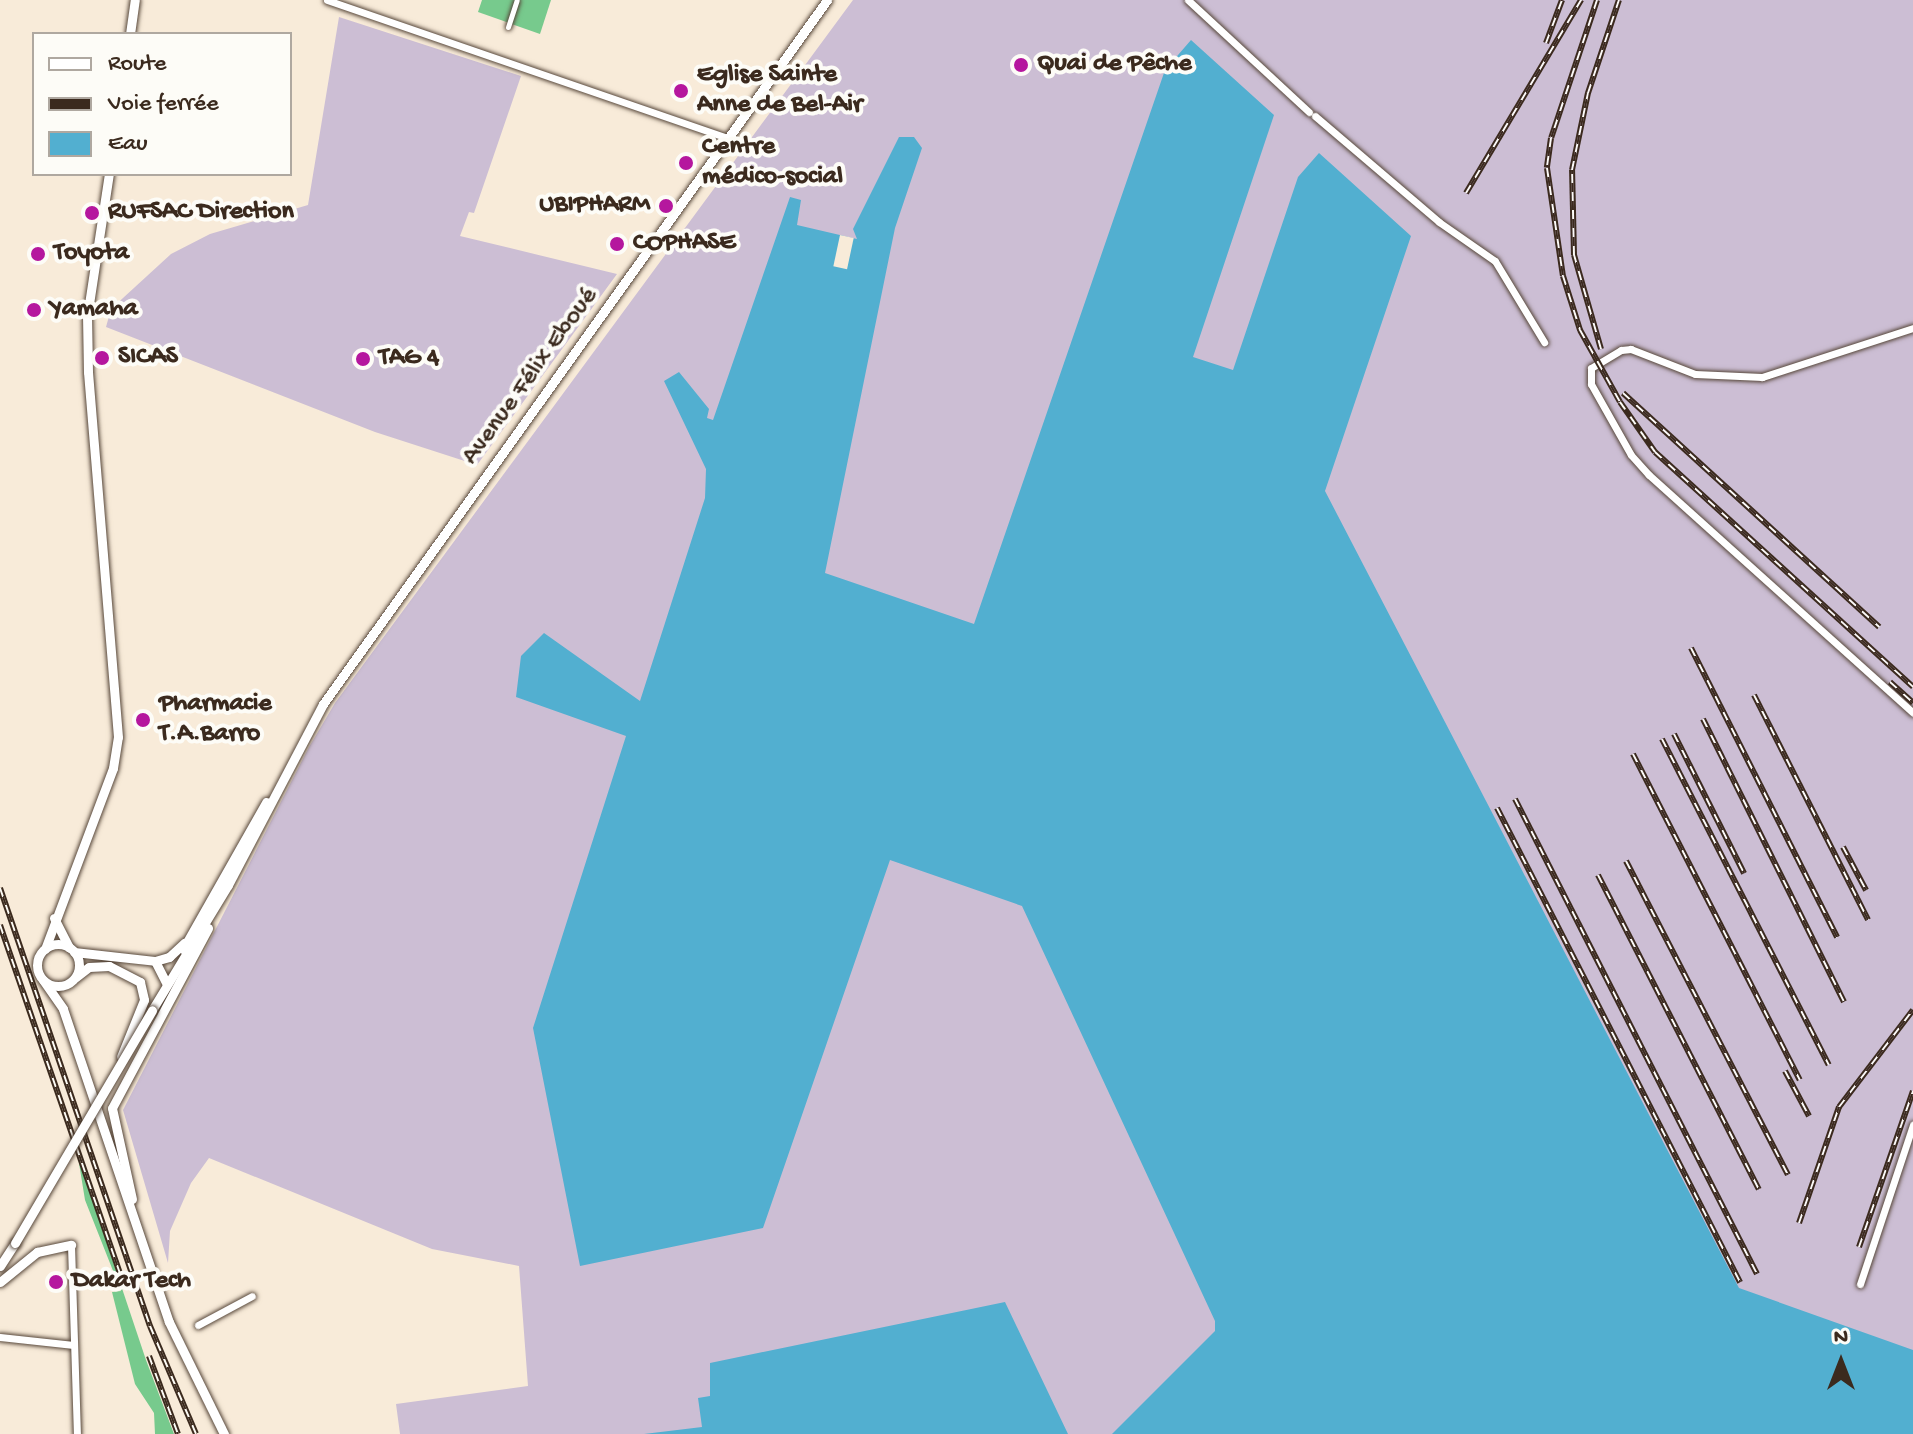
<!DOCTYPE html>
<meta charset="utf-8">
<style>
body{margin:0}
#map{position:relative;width:1913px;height:1434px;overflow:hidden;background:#f8ebd9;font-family:"Gochi Hand",sans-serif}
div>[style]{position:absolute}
.industrial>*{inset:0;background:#ccbed4}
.green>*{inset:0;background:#77ca8d}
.water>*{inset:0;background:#52afd0}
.pier>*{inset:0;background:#f8ebd9;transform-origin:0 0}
.roads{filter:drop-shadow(0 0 2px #57473a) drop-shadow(0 0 2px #57473a)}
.pedestrian>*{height:5px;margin:-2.5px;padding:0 2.5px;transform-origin:2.5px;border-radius:2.5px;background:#fff}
.minor>*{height:7px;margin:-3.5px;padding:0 3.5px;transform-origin:3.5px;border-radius:3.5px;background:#fff}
.tertiary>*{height:9px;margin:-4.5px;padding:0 4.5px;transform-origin:4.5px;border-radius:4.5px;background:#fff}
.tertiary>.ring{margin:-4.5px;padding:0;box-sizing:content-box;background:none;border:9px solid #fff;border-radius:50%}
.rail>*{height:6px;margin-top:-3px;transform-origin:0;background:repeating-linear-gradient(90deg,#fdfcf7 0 9px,#3b2a1e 0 18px);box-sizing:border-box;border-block:2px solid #3b2a1e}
.bridges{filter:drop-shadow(0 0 2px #57473a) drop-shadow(0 0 2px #57473a)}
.tertiary-bridge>*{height:9px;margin:-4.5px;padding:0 4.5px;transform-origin:4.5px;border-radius:4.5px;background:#fff}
.dots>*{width:22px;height:22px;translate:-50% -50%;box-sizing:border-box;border:4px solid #fdfcf7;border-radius:50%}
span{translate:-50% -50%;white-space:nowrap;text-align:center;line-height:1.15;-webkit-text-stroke:8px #fdfcf7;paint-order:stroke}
.poi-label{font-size:26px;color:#3b2a1e;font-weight:700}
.left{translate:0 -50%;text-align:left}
.right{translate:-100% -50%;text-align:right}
.street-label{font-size:26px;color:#3b2a1e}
.legend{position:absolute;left:32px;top:32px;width:260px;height:144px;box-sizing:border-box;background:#fdfcf7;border:2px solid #afa8a0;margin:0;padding:10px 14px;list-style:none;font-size:24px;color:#3b2a1e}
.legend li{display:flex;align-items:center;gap:16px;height:40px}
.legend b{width:40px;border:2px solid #afa8a0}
.north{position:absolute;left:1801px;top:1322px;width:80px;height:80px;-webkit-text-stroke:6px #fdfcf7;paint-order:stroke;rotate:0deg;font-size:22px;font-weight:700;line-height:32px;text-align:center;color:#3b2a1e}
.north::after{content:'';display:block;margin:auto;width:28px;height:36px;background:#3b2a1e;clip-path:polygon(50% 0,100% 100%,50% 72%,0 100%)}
</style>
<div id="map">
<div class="industrial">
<i style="clip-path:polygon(853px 0,1913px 0,1913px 1434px,400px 1434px,396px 1404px,528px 1386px,519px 1266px,432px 1249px,209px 1158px,191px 1183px,170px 1231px,168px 1263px,123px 1110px,309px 747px,335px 703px)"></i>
<i style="clip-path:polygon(339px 17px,521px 76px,474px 213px,469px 212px,460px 236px,617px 274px,477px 465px,375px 432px,106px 327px,111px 309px,171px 254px,210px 234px,308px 205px)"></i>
</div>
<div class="green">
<i style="clip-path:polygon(482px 0,551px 0,540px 34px,478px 12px)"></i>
<i style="clip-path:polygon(78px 1157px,146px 1360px,174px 1434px,155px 1434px,154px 1413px,135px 1384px,112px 1292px,121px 1291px,85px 1200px)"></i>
</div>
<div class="water">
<i style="clip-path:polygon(1191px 40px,1274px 115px,1193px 357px,1233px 370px,1298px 177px,1319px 153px,1411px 236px,1325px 491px,1739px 1288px,1913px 1350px,1913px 1434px,1112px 1434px,1215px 1331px,1215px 1321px,1022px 906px,890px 860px,763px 1228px,580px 1266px,533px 1028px,626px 736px,516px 697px,521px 656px,544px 633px,640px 701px,705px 498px,706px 469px,664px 381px,679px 372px,709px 409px,707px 418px,713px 420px,790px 197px,801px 200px,797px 225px,857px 239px,853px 229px,899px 137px,914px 137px,922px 148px,895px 228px,825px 573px,974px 624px,1165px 70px)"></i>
<i style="clip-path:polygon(1005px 1302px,1068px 1434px,644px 1434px,702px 1427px,698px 1398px,710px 1396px,710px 1363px)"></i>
</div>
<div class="pier">
<i style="left:840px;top:235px;width:14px;height:32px;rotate:12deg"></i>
</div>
<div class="roads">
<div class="pedestrian">
<i style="left:508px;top:27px;width:28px;rotate:-72deg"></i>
</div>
<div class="minor">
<i style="left:327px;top:0;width:426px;rotate:19deg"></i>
<i style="left:1188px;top:0;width:165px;rotate:42.8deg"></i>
<i style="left:1315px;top:116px;width:163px;rotate:40.5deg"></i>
<i style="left:1439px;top:222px;width:68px;rotate:34.9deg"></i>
<i style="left:1495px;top:261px;width:95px;rotate:58.8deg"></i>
<i style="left:1913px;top:328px;width:159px;rotate:162deg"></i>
<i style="left:1762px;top:377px;width:67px;rotate:-177.4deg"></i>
<i style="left:1695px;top:374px;width:69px;rotate:-158.7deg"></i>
<i style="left:1631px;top:349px;width:10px;rotate:174deg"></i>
<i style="left:1621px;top:350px;width:35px;rotate:149deg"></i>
<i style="left:1591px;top:368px;width:16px;rotate:90deg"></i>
<i style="left:1591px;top:384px;width:81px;rotate:60.6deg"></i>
<i style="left:1631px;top:455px;width:27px;rotate:48deg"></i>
<i style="left:1649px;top:475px;width:355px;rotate:42deg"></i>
<i style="left:71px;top:1245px;width:189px;rotate:88.2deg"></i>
<i style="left:1860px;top:1284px;width:168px;rotate:-71.6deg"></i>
<i style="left:198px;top:1325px;width:61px;rotate:-28.2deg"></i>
<i style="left:0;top:1337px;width:74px;rotate:6.2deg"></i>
</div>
<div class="tertiary">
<i style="left:130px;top:34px;width:34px;rotate:-82deg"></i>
<i style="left:54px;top:918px;width:33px;rotate:63deg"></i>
<i class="ring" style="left:37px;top:944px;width:33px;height:33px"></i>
<i style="left:45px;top:949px;width:193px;rotate:-69.4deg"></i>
<i style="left:113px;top:768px;width:31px;rotate:-81deg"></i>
<i style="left:118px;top:737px;width:366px;rotate:-94.7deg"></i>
<i style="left:88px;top:372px;width:55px;rotate:-91deg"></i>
<i style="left:87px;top:317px;width:145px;rotate:-81.3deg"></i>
<i style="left:183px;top:949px;width:169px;rotate:-60.5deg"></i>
<i style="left:74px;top:952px;width:81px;rotate:6.3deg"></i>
<i style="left:155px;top:961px;width:15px;rotate:-16deg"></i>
<i style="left:169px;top:957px;width:21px;rotate:-43deg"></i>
<i style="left:155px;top:961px;width:25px;rotate:63deg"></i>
<i style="left:76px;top:977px;width:16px;rotate:-38deg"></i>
<i style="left:89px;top:967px;width:20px;rotate:-3deg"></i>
<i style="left:109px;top:966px;width:35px;rotate:27deg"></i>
<i style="left:140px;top:982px;width:18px;rotate:77deg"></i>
<i style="left:144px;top:1000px;width:61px;rotate:112deg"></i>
<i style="left:43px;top:980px;width:35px;rotate:55deg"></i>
<i style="left:63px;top:1009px;width:330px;rotate:71.3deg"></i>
<i style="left:169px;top:1322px;width:125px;rotate:63.8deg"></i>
<i style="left:152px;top:1010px;width:146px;rotate:-58.7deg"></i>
<i style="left:228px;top:885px;width:204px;rotate:-62.3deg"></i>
<i style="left:323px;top:704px;width:866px;rotate:-54.4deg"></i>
<i style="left:132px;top:1199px;width:93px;rotate:-102.4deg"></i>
<i style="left:112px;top:1108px;width:204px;rotate:-61.9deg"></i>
<i style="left:0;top:1266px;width:27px;rotate:-57deg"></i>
<i style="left:0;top:1282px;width:48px;rotate:-39deg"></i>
<i style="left:37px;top:1252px;width:35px;rotate:-12deg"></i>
</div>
</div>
<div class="rail">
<i style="left:1597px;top:0;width:145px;rotate:108.4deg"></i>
<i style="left:1551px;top:138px;width:30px;rotate:98deg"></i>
<i style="left:1547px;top:168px;width:109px;rotate:81.6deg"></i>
<i style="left:1563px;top:276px;width:57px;rotate:72.5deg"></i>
<i style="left:1580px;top:330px;width:82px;rotate:60.9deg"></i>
<i style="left:1620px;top:402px;width:61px;rotate:55deg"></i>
<i style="left:1655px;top:452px;width:349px;rotate:42.3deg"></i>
<i style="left:1546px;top:43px;width:46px;rotate:-69.6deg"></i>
<i style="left:1466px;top:193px;width:225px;rotate:-59.2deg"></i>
<i style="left:1601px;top:349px;width:98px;rotate:-106deg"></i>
<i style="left:1574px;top:255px;width:85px;rotate:-91.3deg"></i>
<i style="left:1572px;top:170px;width:79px;rotate:-78.3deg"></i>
<i style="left:1588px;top:93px;width:98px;rotate:-71.6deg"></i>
<i style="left:1623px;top:393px;width:347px;rotate:42.4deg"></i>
<i style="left:1691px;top:648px;width:324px;rotate:63.2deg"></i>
<i style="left:1890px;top:682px;width:31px;rotate:42deg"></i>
<i style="left:1754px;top:695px;width:252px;rotate:63.1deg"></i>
<i style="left:1703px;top:719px;width:316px;rotate:63.5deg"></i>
<i style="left:1674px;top:734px;width:156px;rotate:63.3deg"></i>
<i style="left:1662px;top:739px;width:366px;rotate:62.9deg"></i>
<i style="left:1633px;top:754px;width:366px;rotate:62.9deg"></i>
<i style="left:1515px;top:799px;width:533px;rotate:63deg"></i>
<i style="left:1497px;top:808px;width:533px;rotate:62.86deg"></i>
<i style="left:1843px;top:847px;width:49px;rotate:61.9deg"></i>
<i style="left:1626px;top:861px;width:353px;rotate:62.7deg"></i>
<i style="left:1598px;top:875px;width:353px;rotate:62.9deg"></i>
<i style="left:0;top:888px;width:463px;rotate:71.1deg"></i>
<i style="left:150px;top:1326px;width:117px;rotate:66.9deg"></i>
<i style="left:0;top:925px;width:368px;rotate:71deg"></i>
<i style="left:1785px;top:1071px;width:51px;rotate:61.9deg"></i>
<i style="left:1799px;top:1223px;width:123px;rotate:-71deg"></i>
<i style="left:1839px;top:1107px;width:122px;rotate:-52.7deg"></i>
<i style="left:1859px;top:1247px;width:165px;rotate:-70.9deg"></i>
<i style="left:149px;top:1356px;width:83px;rotate:69.6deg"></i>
</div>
<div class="bridges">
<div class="tertiary-bridge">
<i style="left:15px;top:1243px;width:270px;rotate:-59.5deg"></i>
</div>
</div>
<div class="dots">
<i style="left:1021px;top:65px;background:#b5179e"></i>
<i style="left:681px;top:91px;background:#b5179e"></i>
<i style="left:686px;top:163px;background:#b5179e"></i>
<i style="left:666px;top:206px;background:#b5179e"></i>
<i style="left:92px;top:213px;background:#b5179e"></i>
<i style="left:617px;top:244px;background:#b5179e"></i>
<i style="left:38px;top:254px;background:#b5179e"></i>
<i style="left:34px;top:310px;background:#b5179e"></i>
<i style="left:102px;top:358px;background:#b5179e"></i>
<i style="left:363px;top:359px;background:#b5179e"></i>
<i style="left:143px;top:720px;background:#b5179e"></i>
<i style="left:56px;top:1282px;background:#b5179e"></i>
</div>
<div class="poi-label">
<span class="left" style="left:1037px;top:65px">Quai de Pêche</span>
<span class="left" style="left:697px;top:91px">Eglise Sainte<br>Anne de Bel-Air</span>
<span class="left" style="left:702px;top:163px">Centre<br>médico-social</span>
<span class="right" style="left:650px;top:206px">UBIPHARM</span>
<span class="left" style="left:108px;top:213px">RUFSAC Direction</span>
<span class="left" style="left:633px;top:244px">COPHASE</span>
<span class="left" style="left:54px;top:254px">Toyota</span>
<span class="left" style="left:50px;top:310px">Yamaha</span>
<span class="left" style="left:118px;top:358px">SICAS</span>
<span class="left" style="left:379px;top:359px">TAG 4</span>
<span class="left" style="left:159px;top:720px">Pharmacie<br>T.A.Barro</span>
<span class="left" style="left:72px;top:1282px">Dakar Tech</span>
</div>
<div class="street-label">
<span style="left:531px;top:377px;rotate:-54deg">Avenue Félix Eboué</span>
</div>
<ul class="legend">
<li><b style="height:10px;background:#fff"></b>Route</li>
<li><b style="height:10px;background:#3b2a1e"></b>Voie ferrée</li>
<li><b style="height:22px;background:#52afd0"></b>Eau</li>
</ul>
<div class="north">N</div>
</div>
